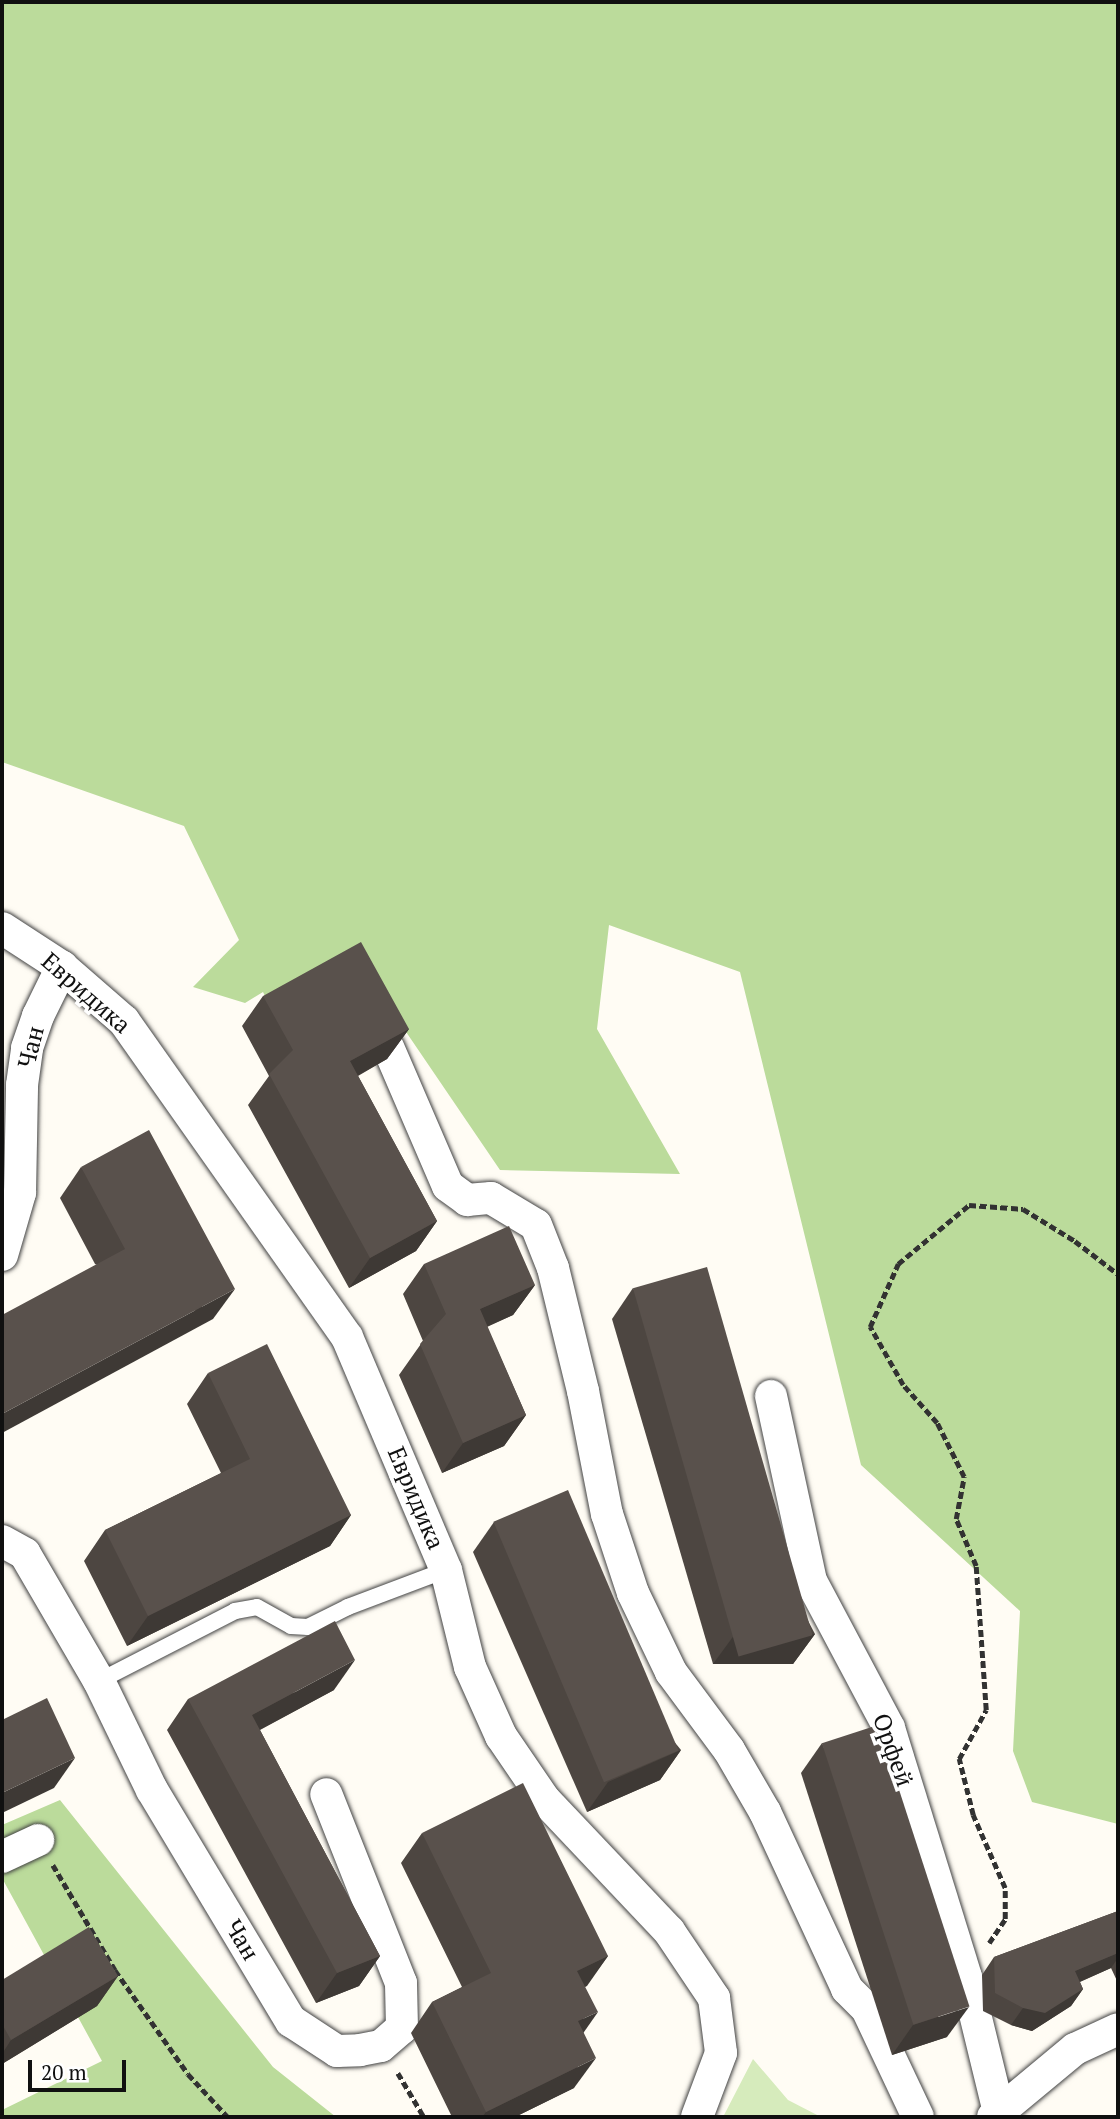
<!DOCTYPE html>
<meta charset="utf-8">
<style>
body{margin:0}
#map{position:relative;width:1120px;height:2119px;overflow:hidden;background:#fffcf4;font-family:"PT Serif",serif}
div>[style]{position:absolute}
.green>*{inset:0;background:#d6ebbc}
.forest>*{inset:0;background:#bbdb9b}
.path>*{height:4.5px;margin-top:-2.25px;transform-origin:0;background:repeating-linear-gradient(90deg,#323232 0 7px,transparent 0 10.5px)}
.roads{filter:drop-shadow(0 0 2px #434343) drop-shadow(0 0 2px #434343)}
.lane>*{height:16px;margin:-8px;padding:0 8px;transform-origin:8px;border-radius:8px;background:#fff}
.street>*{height:32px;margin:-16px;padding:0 16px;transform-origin:16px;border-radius:16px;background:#fff}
.wall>*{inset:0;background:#4d4641}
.shaded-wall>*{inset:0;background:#3e3935}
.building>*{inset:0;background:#59514c;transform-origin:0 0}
span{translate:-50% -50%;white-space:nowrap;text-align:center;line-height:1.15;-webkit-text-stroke:7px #fff;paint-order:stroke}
.street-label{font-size:24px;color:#101010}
.frame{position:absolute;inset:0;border:4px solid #101010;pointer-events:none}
.scale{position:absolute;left:28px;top:2060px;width:98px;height:32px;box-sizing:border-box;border:4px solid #101010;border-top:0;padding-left:9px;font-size:21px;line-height:24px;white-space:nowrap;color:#101010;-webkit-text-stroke:5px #fff;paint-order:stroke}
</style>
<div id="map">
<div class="green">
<i style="clip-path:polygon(753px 2059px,788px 2100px,821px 2117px,723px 2117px)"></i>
</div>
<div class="forest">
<i style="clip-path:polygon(2px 2px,1118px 2px,1118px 1824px,1032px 1802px,1013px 1751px,1020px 1611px,861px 1465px,740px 972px,609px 925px,597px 1029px,680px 1174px,500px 1170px,385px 1001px,284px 1035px,263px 992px,245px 1003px,193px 987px,239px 940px,184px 826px,2px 762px)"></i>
<i style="clip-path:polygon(60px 1800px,273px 2067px,336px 2117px,2px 2117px,2px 2110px,102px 2061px,2px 1878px,2px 1825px)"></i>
</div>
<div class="path">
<i style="left:53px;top:1865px;width:122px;rotate:59.4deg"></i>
<i style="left:115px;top:1970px;width:127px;rotate:54.9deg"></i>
<i style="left:188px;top:2074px;width:59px;rotate:47.1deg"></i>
<i style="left:989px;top:1943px;width:29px;rotate:-56deg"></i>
<i style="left:1005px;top:1919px;width:31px;rotate:-90deg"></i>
<i style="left:1005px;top:1888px;width:80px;rotate:-113.7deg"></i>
<i style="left:973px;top:1815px;width:58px;rotate:-104deg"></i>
<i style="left:959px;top:1759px;width:56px;rotate:-61.1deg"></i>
<i style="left:986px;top:1710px;width:144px;rotate:-94deg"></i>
<i style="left:976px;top:1566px;width:51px;rotate:-113.1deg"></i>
<i style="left:956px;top:1519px;width:43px;rotate:-79.2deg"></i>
<i style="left:964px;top:1477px;width:60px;rotate:-116.6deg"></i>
<i style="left:937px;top:1423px;width:51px;rotate:-131.8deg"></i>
<i style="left:903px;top:1385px;width:67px;rotate:-119.6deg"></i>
<i style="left:870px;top:1327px;width:69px;rotate:-66deg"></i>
<i style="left:898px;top:1264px;width:92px;rotate:-39.7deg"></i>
<i style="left:969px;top:1205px;width:54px;rotate:4.2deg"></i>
<i style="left:1023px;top:1209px;width:61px;rotate:31.6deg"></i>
<i style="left:1075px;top:1241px;width:54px;rotate:37.5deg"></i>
<i style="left:398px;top:2073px;width:51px;rotate:59.4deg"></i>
</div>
<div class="roads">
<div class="lane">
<i style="left:99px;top:1681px;width:153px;rotate:-27.2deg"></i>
<i style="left:235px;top:1611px;width:22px;rotate:-10deg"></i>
<i style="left:257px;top:1607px;width:39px;rotate:29deg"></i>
<i style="left:291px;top:1626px;width:17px;rotate:3deg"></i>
<i style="left:308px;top:1627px;width:45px;rotate:-26.6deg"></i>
<i style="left:348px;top:1607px;width:105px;rotate:-20.7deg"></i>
</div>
<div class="street">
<i style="left:2px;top:928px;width:72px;rotate:33deg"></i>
<i style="left:62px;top:967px;width:82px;rotate:41.1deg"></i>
<i style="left:124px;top:1021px;width:387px;rotate:54.8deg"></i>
<i style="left:347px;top:1337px;width:253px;rotate:67deg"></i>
<i style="left:446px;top:1570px;width:100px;rotate:76.1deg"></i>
<i style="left:470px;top:1667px;width:76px;rotate:65.8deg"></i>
<i style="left:501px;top:1736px;width:76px;rotate:55.7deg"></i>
<i style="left:544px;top:1799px;width:182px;rotate:46.6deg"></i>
<i style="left:669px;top:1931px;width:81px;rotate:56.1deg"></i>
<i style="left:714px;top:1998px;width:55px;rotate:82.7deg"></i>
<i style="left:721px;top:2053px;width:68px;rotate:110.6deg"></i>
<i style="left:388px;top:1047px;width:151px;rotate:66.7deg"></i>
<i style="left:448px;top:1186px;width:24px;rotate:36deg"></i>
<i style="left:467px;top:1200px;width:24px;rotate:-5deg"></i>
<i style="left:491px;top:1198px;width:52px;rotate:31deg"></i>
<i style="left:536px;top:1225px;width:46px;rotate:68.4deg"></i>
<i style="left:553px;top:1268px;width:127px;rotate:76.3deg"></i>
<i style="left:583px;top:1391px;width:125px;rotate:79deg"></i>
<i style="left:607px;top:1514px;width:83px;rotate:71.8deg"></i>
<i style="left:633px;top:1593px;width:88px;rotate:64.3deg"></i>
<i style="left:671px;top:1672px;width:97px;rotate:53.4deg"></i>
<i style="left:729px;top:1750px;width:72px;rotate:59.9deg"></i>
<i style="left:765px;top:1812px;width:195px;rotate:65.1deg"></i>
<i style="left:847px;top:1989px;width:28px;rotate:45deg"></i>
<i style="left:867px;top:2009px;width:119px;rotate:64.7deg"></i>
<i style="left:2px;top:1255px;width:65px;rotate:-73.8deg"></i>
<i style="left:20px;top:1193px;width:108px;rotate:-88.9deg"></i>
<i style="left:22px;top:1085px;width:37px;rotate:-82deg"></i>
<i style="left:27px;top:1048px;width:34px;rotate:-71deg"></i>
<i style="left:38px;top:1016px;width:55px;rotate:-63.9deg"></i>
<i style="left:771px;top:1396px;width:189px;rotate:77.8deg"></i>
<i style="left:811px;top:1581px;width:166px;rotate:62deg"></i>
<i style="left:889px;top:1728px;width:261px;rotate:72.8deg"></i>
<i style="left:966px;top:1977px;width:144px;rotate:76.3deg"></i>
<i style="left:2px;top:1541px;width:26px;rotate:29deg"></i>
<i style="left:25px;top:1554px;width:147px;rotate:59.8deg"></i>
<i style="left:99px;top:1681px;width:121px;rotate:64.1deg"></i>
<i style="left:152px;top:1790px;width:270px;rotate:59deg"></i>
<i style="left:291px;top:2021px;width:55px;rotate:33.1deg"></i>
<i style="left:337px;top:2051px;width:23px;rotate:-2deg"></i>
<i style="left:360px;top:2050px;width:21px;rotate:-11deg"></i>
<i style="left:381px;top:2046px;width:28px;rotate:-41deg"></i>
<i style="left:402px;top:2028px;width:45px;rotate:-91.3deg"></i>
<i style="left:401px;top:1983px;width:203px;rotate:-111.6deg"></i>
<i style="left:2px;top:1857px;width:40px;rotate:-25deg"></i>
<i style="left:993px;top:2117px;width:107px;rotate:-39.7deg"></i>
<i style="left:1075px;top:2049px;width:47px;rotate:-24.9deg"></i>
</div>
</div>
<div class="wall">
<i style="clip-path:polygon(263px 996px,409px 1029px,387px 1059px,358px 1076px,437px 1221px,416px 1251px,349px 1288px,248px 1105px,269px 1076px,242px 1026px)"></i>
<i style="clip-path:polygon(81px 1167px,213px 1319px,95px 1264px,60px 1198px)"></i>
<i style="clip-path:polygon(424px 1264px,535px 1285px,513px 1315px,487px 1327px,526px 1415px,504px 1446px,442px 1473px,399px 1375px,423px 1341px,403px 1294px)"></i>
<i style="clip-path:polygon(633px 1288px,815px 1634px,793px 1664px,713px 1664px,612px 1319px)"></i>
<i style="clip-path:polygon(208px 1373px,351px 1515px,330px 1546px,127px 1646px,84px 1561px,105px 1530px,221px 1473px,187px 1404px)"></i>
<i style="clip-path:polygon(494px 1522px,681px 1750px,660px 1780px,587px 1812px,473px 1552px)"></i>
<i style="clip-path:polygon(334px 1690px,260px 1730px,380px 1956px,359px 1986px,316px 2003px,167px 1730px,188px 1699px)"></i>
<i style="clip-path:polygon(822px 1743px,947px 2037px,892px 2055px,801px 1773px)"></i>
<i style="clip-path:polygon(422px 1833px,608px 1956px,585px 1987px,583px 2033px,574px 2088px,515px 2117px,452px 2117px,411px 2033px,432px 2002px,462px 1987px,401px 1863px)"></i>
<i style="clip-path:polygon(1118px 1911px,1118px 1983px,1111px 1968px,1080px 1982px,1083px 1989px,1071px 2006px,1032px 2031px,1011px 2025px,983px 2011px,982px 1975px,994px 1957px)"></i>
<i style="clip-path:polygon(118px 1976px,97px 2006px,2px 2064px,2px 1980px)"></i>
</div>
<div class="shaded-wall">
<i style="clip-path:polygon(409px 1029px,387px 1059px,328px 1092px,350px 1061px)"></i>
<i style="clip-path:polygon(437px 1221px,416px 1251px,349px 1288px,370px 1258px)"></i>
<i style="clip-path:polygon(535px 1285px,513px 1315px,458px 1339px,480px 1309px)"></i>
<i style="clip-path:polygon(235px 1289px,213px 1319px,2px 1433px,2px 1414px)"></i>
<i style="clip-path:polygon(526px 1415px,504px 1446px,442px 1473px,463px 1443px)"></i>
<i style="clip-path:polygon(351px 1515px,330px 1546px,127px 1646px,148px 1616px)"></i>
<i style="clip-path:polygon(735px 1634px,815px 1634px,793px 1664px,713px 1664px)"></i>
<i style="clip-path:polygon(355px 1660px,334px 1690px,231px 1745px,252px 1715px)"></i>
<i style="clip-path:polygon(681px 1750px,660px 1780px,587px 1812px,608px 1782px)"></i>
<i style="clip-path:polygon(75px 1758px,54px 1788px,2px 1813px,2px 1793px)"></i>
<i style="clip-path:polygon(1118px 1953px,1118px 1958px,1111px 1968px,1063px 1989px,1075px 1971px)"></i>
<i style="clip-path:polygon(380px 1956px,359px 1986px,316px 2003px,337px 1973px)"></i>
<i style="clip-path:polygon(608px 1956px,587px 1986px,556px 2001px,577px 1971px)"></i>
<i style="clip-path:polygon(118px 1976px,97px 2006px,2px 2064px,2px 2054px,11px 2040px)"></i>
<i style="clip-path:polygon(1083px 1989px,1071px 2006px,1032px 2031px,1011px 2025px,1023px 2008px)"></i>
<i style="clip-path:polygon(969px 2007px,947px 2037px,892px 2055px,913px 2025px)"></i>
<i style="clip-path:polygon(598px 2012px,577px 2042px,578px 2021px)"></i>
<i style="clip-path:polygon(596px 2058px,574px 2088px,515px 2117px,482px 2117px,486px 2112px)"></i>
</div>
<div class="building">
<i style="clip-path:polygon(361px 942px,409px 1029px,350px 1061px,437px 1221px,370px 1258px,269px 1074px,293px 1050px,263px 996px)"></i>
<i style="clip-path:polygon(149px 1130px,235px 1289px,2px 1414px,2px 1315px,125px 1249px,81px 1167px)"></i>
<i style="clip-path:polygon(509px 1226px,535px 1285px,480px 1309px,526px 1415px,463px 1443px,420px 1344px,446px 1314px,424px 1264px)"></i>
<i style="left:707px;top:1267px;width:383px;height:77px;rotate:74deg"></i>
<i style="clip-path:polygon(267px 1344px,351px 1515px,148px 1616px,105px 1530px,250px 1459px,208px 1373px)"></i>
<i style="left:568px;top:1490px;width:283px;height:81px;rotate:67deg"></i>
<i style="clip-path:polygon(335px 1621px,355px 1660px,252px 1715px,380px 1956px,337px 1973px,188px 1699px)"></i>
<i style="clip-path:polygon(47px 1698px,75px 1758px,2px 1793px,2px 1720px)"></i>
<i style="left:878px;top:1725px;width:296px;height:59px;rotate:72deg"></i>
<i style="clip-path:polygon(523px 1783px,608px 1956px,577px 1971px,598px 2012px,578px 2021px,596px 2058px,486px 2112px,432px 2002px,491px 1973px,422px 1833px)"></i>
<i style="clip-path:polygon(1118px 1911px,1118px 1953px,1075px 1971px,1083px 1989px,1045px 2013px,1023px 2008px,995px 1993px,994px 1957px)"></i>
<i style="clip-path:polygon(89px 1927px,118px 1976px,11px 2040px,2px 2024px,2px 1980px)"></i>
</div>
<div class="street-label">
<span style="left:86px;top:993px;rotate:41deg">Евридика</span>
<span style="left:31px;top:1047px;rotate:-76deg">Чан</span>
<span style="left:416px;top:1498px;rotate:67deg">Евридика</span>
<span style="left:893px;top:1750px;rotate:70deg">Орфей</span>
<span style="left:242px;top:1940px;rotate:59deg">Чан</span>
</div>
<div class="frame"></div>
<div class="scale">20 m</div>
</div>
